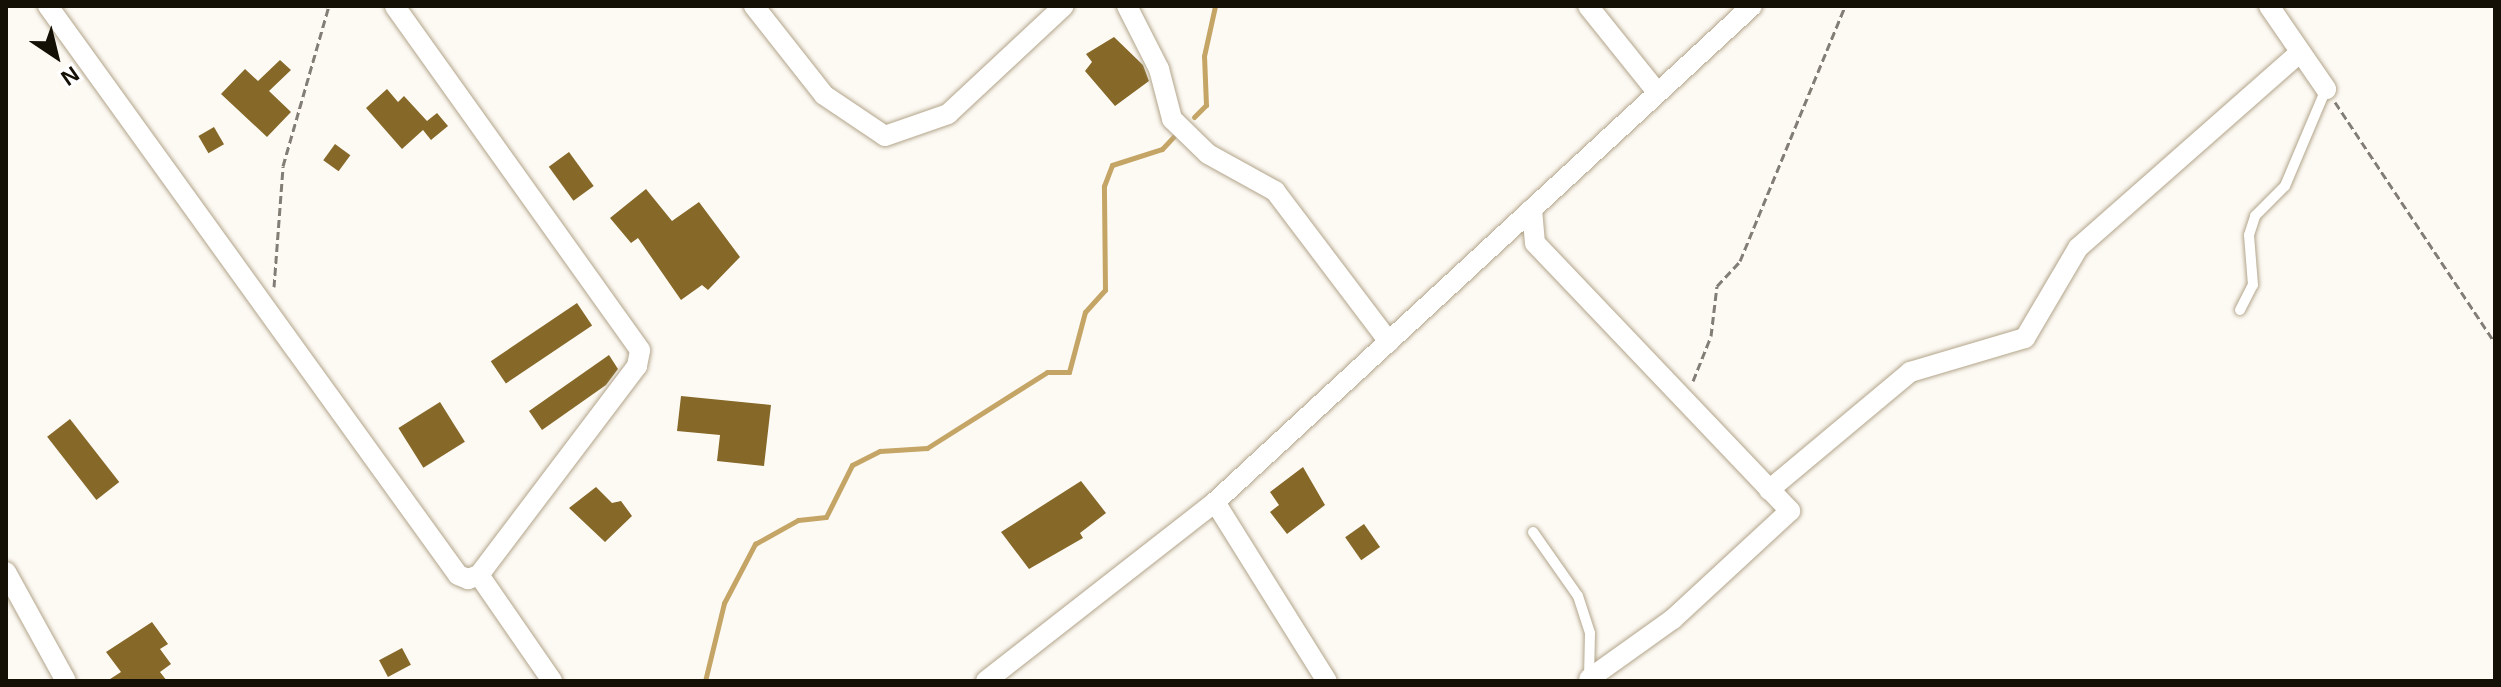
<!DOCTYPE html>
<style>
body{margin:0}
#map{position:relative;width:2501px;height:687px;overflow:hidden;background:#fdfaf4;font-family:Helvetica,sans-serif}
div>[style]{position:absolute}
.stream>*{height:5px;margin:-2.5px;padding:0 2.5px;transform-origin:2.5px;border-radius:2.5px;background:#c4a566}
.building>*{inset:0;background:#866828;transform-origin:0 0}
.path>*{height:3px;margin-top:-1.5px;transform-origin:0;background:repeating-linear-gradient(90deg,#827e76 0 8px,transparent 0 12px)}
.roads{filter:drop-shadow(0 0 2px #b2a48a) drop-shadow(0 0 2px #b2a48a)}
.service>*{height:10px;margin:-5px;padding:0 5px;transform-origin:5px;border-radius:5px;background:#fff}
.minor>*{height:20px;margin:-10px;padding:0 10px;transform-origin:10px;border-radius:10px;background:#fff}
span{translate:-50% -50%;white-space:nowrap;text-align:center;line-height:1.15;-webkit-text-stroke:8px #fff;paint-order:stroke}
.frame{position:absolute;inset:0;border:8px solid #151006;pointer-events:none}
.north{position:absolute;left:16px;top:16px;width:80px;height:80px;-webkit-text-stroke:6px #fff;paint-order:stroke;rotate:145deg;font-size:22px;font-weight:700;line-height:32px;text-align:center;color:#151006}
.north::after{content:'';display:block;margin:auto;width:28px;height:36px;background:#151006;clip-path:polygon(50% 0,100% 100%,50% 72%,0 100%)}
</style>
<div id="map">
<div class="stream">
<i style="left:1194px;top:117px;width:17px;rotate:-45deg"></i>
<i style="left:1206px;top:105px;width:49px;rotate:-92.3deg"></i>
<i style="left:1204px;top:56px;width:51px;rotate:-77.6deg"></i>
<i style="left:705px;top:681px;width:80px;rotate:-76.3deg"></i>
<i style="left:724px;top:603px;width:67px;rotate:-62.3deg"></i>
<i style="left:755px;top:544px;width:49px;rotate:-29.2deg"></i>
<i style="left:798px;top:520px;width:28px;rotate:-6deg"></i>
<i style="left:826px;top:517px;width:58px;rotate:-63.4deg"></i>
<i style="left:852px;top:465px;width:31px;rotate:-27deg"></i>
<i style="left:880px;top:451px;width:47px;rotate:-3.7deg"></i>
<i style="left:927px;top:448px;width:142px;rotate:-32.3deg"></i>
<i style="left:1047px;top:372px;width:22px"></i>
<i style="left:1069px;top:372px;width:62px;rotate:-75.1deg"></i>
<i style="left:1085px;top:312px;width:30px;rotate:-48deg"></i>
<i style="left:1105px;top:290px;width:104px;rotate:-90.6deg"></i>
<i style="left:1104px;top:186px;width:22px;rotate:-69deg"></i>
<i style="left:1112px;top:165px;width:52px;rotate:-17.7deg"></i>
<i style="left:1162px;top:149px;width:18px;rotate:-47deg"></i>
</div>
<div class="building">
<i style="clip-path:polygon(1114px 37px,1143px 65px,1149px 81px,1115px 106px,1085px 71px,1092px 62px,1086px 54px)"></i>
<i style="clip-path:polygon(280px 60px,291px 70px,269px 91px,291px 112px,267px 137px,221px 94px,245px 69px,258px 81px)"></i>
<i style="clip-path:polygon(387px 89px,398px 102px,404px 96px,427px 121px,437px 113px,448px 126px,431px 140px,423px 130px,402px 149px,366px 108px)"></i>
<i style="left:214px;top:127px;width:20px;height:18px;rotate:60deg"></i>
<i style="left:335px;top:144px;width:19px;height:20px;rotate:36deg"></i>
<i style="left:569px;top:152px;width:42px;height:25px;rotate:54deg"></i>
<i style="clip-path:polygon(646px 189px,672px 221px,699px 202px,740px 257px,708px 290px,702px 285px,681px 300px,638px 238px,631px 243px,610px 218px)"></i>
<i style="left:577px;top:303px;width:27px;height:104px;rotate:56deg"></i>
<i style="clip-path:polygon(609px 355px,618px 369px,606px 385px,542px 430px,529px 411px)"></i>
<i style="clip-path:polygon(681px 396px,771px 405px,764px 466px,717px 461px,720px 435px,677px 431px)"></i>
<i style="left:440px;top:402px;width:47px;height:49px;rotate:58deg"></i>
<i style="left:70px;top:419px;width:80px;height:29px;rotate:52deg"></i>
<i style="clip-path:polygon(1303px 467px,1325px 505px,1287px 534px,1270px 512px,1279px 505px,1270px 492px)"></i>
<i style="clip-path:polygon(1081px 481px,1106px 513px,1080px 533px,1083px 538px,1029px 569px,1001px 532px)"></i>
<i style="clip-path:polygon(596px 487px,612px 503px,621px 501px,632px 516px,605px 542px,569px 508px)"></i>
<i style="left:1364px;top:524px;width:28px;height:23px;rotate:55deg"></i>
<i style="clip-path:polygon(152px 622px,168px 644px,160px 649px,171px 664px,160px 672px,167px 681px,107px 681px,121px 672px,106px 652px)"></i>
<i style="left:402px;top:648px;width:19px;height:26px;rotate:62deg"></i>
</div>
<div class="path">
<i style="left:2335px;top:102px;width:289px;rotate:56.4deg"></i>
<i style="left:274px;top:287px;width:121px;rotate:-85.7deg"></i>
<i style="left:283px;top:166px;width:166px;rotate:-74deg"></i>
<i style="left:1693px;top:381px;width:48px;rotate:-68.2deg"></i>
<i style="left:1711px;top:336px;width:50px;rotate:-83.2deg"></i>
<i style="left:1717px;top:286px;width:34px;rotate:-47deg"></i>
<i style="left:1740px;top:261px;width:276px;rotate:-67.6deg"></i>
</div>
<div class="roads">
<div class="service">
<i style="left:2240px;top:310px;width:28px;rotate:-63deg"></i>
<i style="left:2253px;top:285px;width:50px;rotate:-94.6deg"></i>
<i style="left:2249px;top:235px;width:20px;rotate:-72deg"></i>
<i style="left:2255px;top:216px;width:42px;rotate:-45deg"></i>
<i style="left:2285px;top:186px;width:105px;rotate:-67.1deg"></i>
<i style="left:1533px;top:532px;width:78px;rotate:54.9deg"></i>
<i style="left:1578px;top:596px;width:39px;rotate:72deg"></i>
<i style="left:1590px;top:633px;width:44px;rotate:91.3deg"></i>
</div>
<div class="minor">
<i style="left:48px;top:6px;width:701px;rotate:54.22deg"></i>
<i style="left:458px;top:575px;width:11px;rotate:22deg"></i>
<i style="left:468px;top:579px;width:12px;rotate:-20deg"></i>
<i style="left:479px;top:575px;width:262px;rotate:-52.9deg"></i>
<i style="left:637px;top:366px;width:16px;rotate:-79deg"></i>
<i style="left:640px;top:350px;width:422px;rotate:-125.5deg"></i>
<i style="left:754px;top:6px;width:113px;rotate:51.8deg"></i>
<i style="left:824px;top:95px;width:73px;rotate:33.9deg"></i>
<i style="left:885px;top:136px;width:67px;rotate:-19.2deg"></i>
<i style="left:948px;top:114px;width:158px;rotate:-43deg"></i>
<i style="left:1127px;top:6px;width:71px;rotate:63.1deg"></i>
<i style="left:1159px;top:69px;width:52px;rotate:75.4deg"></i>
<i style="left:1172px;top:119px;width:50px;rotate:44.2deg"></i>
<i style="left:1208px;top:154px;width:77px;rotate:28.9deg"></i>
<i style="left:1275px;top:191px;width:189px;rotate:52.9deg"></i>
<i style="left:1588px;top:6px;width:109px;rotate:51.3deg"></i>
<i style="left:2269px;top:6px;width:101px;rotate:55.5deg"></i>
<i style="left:1532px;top:209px;width:34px;rotate:85deg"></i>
<i style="left:1535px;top:243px;width:370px;rotate:46.4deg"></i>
<i style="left:1790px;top:511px;width:159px;rotate:137.3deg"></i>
<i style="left:1673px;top:619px;width:103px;rotate:144.5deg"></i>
<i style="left:1769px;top:490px;width:184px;rotate:-39.9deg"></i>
<i style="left:1910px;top:372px;width:120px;rotate:-16.5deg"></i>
<i style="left:2025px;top:338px;width:104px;rotate:-59.5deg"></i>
<i style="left:2078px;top:248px;width:296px;rotate:-41.4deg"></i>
<i style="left:1215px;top:502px;width:211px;rotate:58deg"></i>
<i style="left:6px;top:572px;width:124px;rotate:61.2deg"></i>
<i style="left:479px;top:575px;width:129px;rotate:55.4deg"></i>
<i style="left:986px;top:681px;width:291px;rotate:-38deg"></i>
<i style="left:1215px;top:502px;width:731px;rotate:-42.73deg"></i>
</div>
</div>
<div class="frame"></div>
<div class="north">N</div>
</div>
